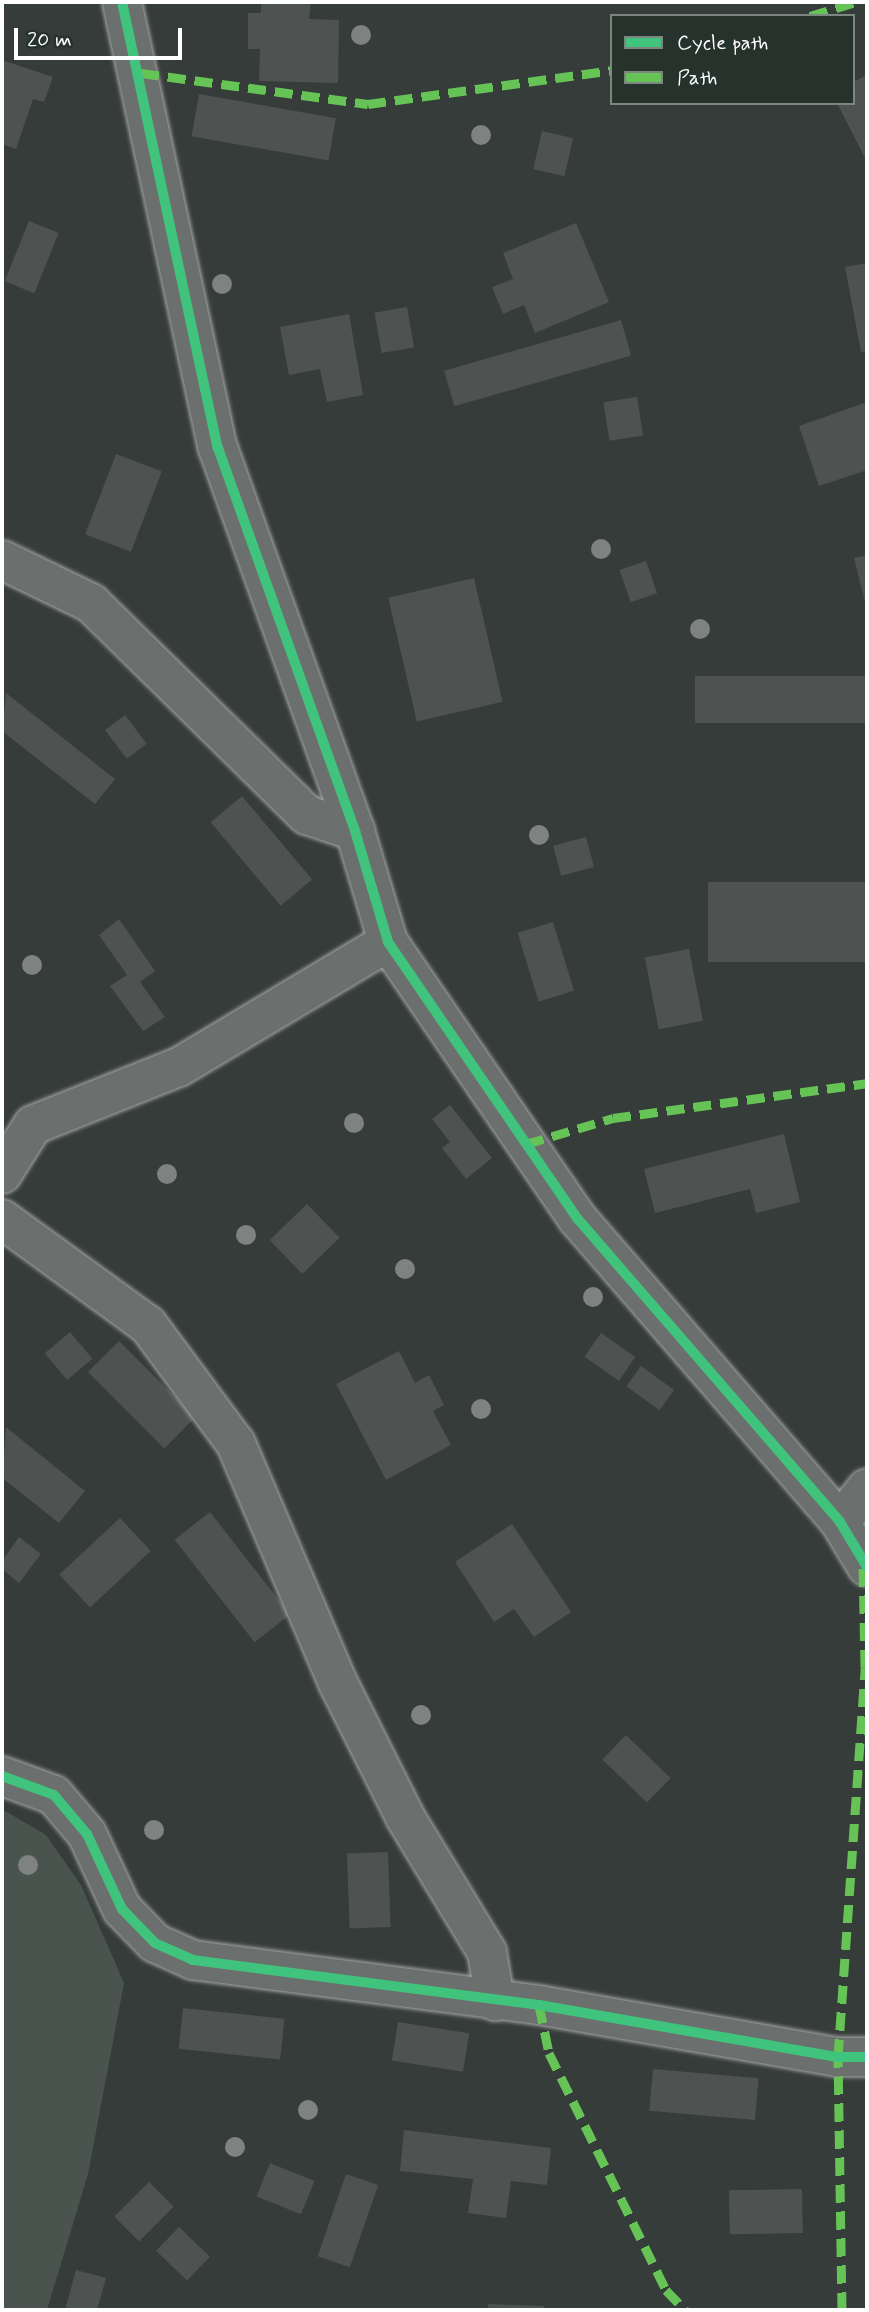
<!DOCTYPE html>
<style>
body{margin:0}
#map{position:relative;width:869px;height:2312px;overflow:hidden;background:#363c39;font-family:Mynerve,sans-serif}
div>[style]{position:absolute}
.green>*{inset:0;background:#4a544f}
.building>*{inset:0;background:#4e5351;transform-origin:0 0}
.roads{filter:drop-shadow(0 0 2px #a5a7a6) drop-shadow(0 0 2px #a5a7a6)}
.minor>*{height:38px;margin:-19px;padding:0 19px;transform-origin:19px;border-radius:19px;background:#6b6f6d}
.quiet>*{height:9px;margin-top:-4.5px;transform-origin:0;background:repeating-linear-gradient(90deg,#66c356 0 18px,transparent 0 27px)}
.cycleway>*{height:10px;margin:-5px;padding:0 5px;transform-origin:5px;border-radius:5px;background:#40c37c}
.trees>*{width:20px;height:20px;margin:-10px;border-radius:50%;background:#7e8280}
span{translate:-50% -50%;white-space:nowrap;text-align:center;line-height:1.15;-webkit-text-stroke:5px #26332d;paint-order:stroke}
.frame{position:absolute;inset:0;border:4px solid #fff;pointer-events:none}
.legend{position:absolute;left:610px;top:14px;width:245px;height:91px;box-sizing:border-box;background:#26332d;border:2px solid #7d8581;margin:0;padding:9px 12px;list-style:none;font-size:21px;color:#fff}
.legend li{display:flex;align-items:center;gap:14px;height:35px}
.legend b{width:35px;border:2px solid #7d8581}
.scale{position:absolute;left:14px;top:28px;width:168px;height:32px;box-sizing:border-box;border:4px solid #fff;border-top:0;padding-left:9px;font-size:21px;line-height:24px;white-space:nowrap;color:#fff;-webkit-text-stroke:5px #26332d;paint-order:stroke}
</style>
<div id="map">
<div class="green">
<i style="clip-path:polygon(2px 1809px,46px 1835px,81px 1885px,124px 1983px,88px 2174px,47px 2310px,2px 2310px)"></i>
</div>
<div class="building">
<i style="clip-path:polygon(261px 2px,311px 2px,309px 19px,339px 20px,338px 83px,259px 81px,260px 49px,248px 49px,248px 13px,261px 13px)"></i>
<i style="clip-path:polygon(2px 60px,53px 77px,44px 102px,33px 99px,16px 149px,2px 144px)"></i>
<i style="clip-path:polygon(867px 75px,867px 162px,837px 103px,853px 103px,853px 82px)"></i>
<i style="left:199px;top:94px;width:139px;height:43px;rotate:10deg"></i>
<i style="left:542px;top:131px;width:32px;height:39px;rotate:13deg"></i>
<i style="left:29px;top:221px;width:32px;height:65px;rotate:22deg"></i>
<i style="clip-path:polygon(576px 223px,609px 302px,535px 333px,524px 305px,503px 314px,492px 287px,513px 279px,503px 253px)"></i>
<i style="clip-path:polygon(867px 263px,867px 351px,861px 352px,845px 267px)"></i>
<i style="left:407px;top:307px;width:41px;height:33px;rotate:80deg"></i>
<i style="clip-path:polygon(349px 314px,363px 395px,327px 402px,320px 369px,289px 375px,280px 327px)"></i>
<i style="left:621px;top:320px;width:37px;height:184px;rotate:74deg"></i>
<i style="left:637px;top:397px;width:39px;height:34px;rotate:81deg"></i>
<i style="clip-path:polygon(867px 402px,867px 470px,819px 486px,799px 426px)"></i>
<i style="left:116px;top:454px;width:49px;height:86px;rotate:21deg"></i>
<i style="clip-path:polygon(867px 555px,867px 606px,866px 606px,854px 558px)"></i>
<i style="left:646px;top:561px;width:34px;height:28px;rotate:71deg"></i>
<i style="left:474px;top:578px;width:127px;height:88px;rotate:77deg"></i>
<i style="left:867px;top:676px;width:47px;height:172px;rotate:90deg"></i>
<i style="clip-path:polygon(6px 693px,115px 779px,95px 804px,2px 731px)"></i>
<i style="left:125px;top:715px;width:36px;height:25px;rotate:53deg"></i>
<i style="left:242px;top:796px;width:109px;height:41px;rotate:50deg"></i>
<i style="left:586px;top:837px;width:31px;height:34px;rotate:75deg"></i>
<i style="left:867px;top:882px;width:80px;height:159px;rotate:90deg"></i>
<i style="clip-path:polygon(119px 919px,155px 971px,140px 982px,165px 1017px,143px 1031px,110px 986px,127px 975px,99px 935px)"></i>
<i style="left:553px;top:922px;width:72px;height:37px;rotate:73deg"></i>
<i style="left:689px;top:949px;width:73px;height:45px;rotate:79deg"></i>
<i style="clip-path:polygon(450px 1105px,492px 1158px,466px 1179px,442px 1148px,450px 1142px,432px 1119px)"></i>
<i style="clip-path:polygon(784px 1134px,800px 1202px,756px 1213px,750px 1189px,655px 1213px,644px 1169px)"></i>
<i style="left:307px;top:1204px;width:47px;height:52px;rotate:46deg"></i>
<i style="left:70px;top:1332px;width:35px;height:33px;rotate:50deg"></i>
<i style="left:601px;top:1333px;width:42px;height:29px;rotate:35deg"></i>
<i style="left:119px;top:1341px;width:108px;height:44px;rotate:45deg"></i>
<i style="clip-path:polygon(399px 1351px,415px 1383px,429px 1375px,444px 1405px,433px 1411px,451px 1445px,386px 1480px,336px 1384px)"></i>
<i style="left:641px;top:1366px;width:41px;height:25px;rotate:36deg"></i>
<i style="clip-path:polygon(6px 1427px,85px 1491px,59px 1523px,2px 1478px)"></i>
<i style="left:210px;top:1512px;width:130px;height:45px;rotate:52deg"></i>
<i style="left:120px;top:1518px;width:45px;height:83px;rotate:47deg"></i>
<i style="clip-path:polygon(512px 1524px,571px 1612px,534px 1637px,514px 1609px,494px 1622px,455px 1562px)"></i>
<i style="clip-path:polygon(19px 1537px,41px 1554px,19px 1583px,2px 1569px,2px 1561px)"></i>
<i style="left:626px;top:1735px;width:62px;height:34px;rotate:44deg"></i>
<i style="left:388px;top:1852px;width:75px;height:41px;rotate:88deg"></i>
<i style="left:183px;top:2008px;width:102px;height:41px;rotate:6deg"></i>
<i style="left:398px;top:2022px;width:72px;height:39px;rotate:9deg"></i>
<i style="left:653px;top:2069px;width:106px;height:42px;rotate:5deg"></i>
<i style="clip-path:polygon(404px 2130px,551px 2148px,547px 2185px,511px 2181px,506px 2218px,468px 2213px,473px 2179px,400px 2171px)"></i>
<i style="left:270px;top:2163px;width:48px;height:36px;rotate:22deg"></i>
<i style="left:346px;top:2174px;width:34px;height:87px;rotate:19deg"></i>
<i style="left:149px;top:2182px;width:35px;height:49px;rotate:45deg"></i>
<i style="left:802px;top:2189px;width:44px;height:73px;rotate:89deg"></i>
<i style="left:179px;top:2227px;width:43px;height:33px;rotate:44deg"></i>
<i style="clip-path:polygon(76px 2270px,106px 2278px,97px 2310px,65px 2310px)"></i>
<i style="clip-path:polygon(488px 2304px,544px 2306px,544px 2310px,488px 2310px)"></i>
</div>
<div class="roads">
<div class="minor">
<i style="left:122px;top:2px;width:456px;rotate:77.9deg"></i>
<i style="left:218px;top:448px;width:407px;rotate:70.3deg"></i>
<i style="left:355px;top:831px;width:116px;rotate:73.4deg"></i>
<i style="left:388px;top:942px;width:335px;rotate:55.6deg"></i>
<i style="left:577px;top:1218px;width:402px;rotate:49.1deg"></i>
<i style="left:840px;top:1522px;width:52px;rotate:59deg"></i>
<i style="left:2px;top:560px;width:99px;rotate:25.8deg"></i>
<i style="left:91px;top:603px;width:303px;rotate:44.5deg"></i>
<i style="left:307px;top:815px;width:51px;rotate:18.4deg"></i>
<i style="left:2px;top:1174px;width:58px;rotate:-57.7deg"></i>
<i style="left:33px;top:1125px;width:157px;rotate:-21.7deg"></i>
<i style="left:179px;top:1067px;width:244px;rotate:-30.9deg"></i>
<i style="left:2px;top:1219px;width:180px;rotate:36deg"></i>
<i style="left:148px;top:1325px;width:148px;rotate:53.5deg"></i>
<i style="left:236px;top:1444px;width:260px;rotate:66.9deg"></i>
<i style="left:338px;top:1683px;width:150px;rotate:63.4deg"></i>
<i style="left:405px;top:1817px;width:158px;rotate:58.7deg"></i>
<i style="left:487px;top:1952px;width:50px;rotate:80.7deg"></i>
<i style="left:840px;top:1522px;width:43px;rotate:-51.5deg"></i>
<i style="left:2px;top:1776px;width:55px;rotate:20.1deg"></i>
<i style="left:54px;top:1795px;width:51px;rotate:49.8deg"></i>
<i style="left:87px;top:1834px;width:83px;rotate:65deg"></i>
<i style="left:122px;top:1909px;width:47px;rotate:45.9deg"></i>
<i style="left:155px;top:1943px;width:42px;rotate:24.1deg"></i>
<i style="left:193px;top:1960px;width:349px;rotate:7.4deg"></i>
<i style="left:539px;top:2005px;width:303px;rotate:9.9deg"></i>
<i style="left:838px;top:2057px;width:29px"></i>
</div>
</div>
<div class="quiet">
<i style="left:810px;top:16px;width:48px;rotate:-16.9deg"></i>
<i style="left:141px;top:73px;width:229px;rotate:7.8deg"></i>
<i style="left:368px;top:104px;width:246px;rotate:-7.9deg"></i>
<i style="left:526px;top:1144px;width:91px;rotate:-16.6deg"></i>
<i style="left:613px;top:1118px;width:256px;rotate:-7.8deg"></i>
<i style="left:539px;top:2005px;width:49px;rotate:78.2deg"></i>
<i style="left:549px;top:2053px;width:264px;rotate:63.7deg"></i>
<i style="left:666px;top:2290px;width:28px;rotate:46deg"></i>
<i style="left:842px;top:2310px;width:253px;rotate:-90.9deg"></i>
<i style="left:838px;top:2057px;width:391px;rotate:-86deg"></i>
<i style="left:865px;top:1667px;width:101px;rotate:-91.1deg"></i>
</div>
<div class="cycleway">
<i style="left:122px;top:2px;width:456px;rotate:77.9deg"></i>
<i style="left:218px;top:448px;width:407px;rotate:70.3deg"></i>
<i style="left:355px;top:831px;width:116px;rotate:73.4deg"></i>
<i style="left:388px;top:942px;width:335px;rotate:55.6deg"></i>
<i style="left:577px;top:1218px;width:402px;rotate:49.1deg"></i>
<i style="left:840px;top:1522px;width:52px;rotate:59deg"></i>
<i style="left:2px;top:1776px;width:55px;rotate:20.1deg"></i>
<i style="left:54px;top:1795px;width:51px;rotate:49.8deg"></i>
<i style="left:87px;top:1834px;width:83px;rotate:65deg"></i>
<i style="left:122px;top:1909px;width:47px;rotate:45.9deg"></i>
<i style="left:155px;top:1943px;width:42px;rotate:24.1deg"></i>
<i style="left:193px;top:1960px;width:349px;rotate:7.4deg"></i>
<i style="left:539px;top:2005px;width:303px;rotate:9.9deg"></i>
<i style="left:838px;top:2057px;width:29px"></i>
</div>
<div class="trees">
<i style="left:361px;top:35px"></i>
<i style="left:481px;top:135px"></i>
<i style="left:222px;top:284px"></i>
<i style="left:601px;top:549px"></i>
<i style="left:700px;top:629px"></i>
<i style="left:539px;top:835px"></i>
<i style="left:32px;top:965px"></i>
<i style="left:354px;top:1123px"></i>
<i style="left:167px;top:1174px"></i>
<i style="left:246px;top:1235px"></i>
<i style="left:405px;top:1269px"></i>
<i style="left:593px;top:1297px"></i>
<i style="left:481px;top:1409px"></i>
<i style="left:421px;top:1715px"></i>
<i style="left:154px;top:1830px"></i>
<i style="left:28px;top:1865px"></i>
<i style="left:308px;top:2110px"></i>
<i style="left:235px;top:2147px"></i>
</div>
<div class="frame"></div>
<ul class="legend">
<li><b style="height:9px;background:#40c37c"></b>Cycle path</li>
<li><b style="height:9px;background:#66c356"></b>Path</li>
</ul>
<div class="scale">20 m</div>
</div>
